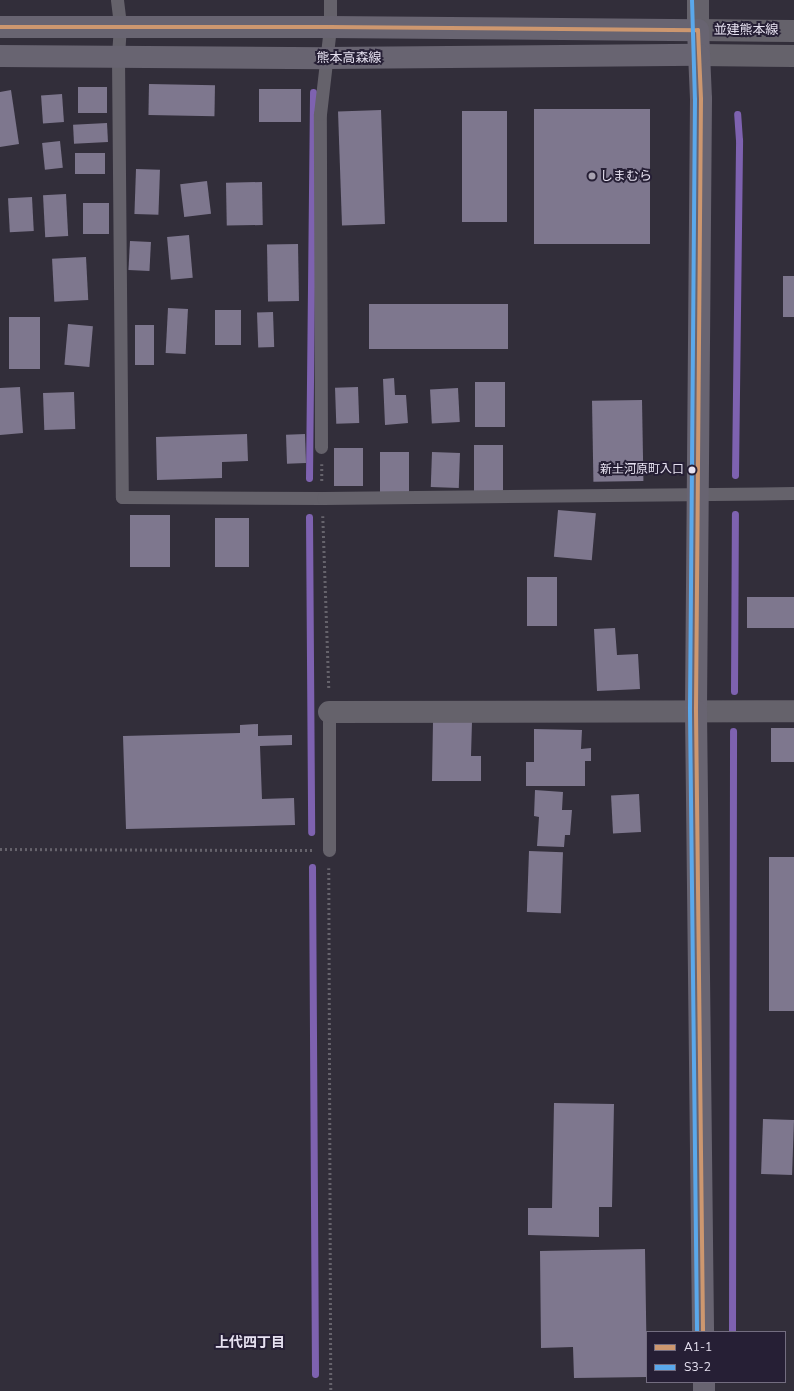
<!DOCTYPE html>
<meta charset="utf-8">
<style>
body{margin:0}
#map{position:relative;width:794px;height:1391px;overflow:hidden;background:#322e3a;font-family:"Nunito Sans","Noto Sans JP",sans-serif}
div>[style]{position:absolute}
.stream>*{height:7px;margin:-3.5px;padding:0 3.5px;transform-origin:3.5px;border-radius:3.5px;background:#7e62b0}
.building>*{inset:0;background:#7e778e;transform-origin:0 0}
.path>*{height:2.5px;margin-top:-1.25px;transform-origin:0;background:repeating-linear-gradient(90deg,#66636c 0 2px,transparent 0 5px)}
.service>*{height:13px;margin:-6.5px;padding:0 6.5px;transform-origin:6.5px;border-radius:6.5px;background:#65626b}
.minor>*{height:22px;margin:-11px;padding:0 11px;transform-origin:11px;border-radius:11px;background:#65626b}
.tertiary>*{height:22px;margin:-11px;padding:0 11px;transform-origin:11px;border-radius:11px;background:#65626b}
.secondary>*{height:22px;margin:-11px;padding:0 11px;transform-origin:11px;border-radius:11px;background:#65626b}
.primary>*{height:22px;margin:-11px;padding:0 11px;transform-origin:11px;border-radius:11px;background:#686471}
.bus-1>*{height:4px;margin:-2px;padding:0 2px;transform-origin:2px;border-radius:2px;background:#cd976f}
.bus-2>*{height:4px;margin:-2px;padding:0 2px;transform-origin:2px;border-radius:2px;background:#5aa8eb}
.dots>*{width:11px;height:11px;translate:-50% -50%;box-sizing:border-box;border:2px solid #261f35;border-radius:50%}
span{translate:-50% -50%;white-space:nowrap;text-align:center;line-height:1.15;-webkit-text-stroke:4px #261f35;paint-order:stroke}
.bus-label{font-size:12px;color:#e6e1f0}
.right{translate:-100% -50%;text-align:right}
.street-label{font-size:13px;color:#e6e1f0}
.poi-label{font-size:13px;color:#e6e1f0}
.left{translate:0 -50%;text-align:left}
.neighbourhood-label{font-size:14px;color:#e6e1f0;font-weight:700}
.legend{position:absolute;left:646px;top:1331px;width:140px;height:52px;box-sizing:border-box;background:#261f35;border:1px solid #736d80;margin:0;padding:5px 7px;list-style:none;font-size:12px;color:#e6e1f0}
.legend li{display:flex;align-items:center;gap:8px;height:20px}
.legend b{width:20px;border:1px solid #736d80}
</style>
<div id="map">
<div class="stream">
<i style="left:735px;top:475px;width:335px;rotate:-89.3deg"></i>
<i style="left:739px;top:140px;width:26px;rotate:-94deg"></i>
<i style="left:309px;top:478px;width:386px;rotate:-89.4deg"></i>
<i style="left:309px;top:517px;width:315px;rotate:89.6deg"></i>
<i style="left:734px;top:691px;width:177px;rotate:-89.7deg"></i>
<i style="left:312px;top:867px;width:507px;rotate:89.66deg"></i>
<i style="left:732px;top:1332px;width:601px;rotate:-89.9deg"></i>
</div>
<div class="building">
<i style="left:149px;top:84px;width:66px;height:31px;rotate:1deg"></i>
<i style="left:78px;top:87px;width:29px;height:26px"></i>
<i style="left:259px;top:89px;width:42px;height:33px"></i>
<i style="clip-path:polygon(11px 90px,19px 144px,0 147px,0 92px)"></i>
<i style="left:62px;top:94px;width:28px;height:21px;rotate:86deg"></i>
<i style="left:534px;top:109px;width:116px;height:135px"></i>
<i style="left:381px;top:110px;width:114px;height:43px;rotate:88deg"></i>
<i style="left:462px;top:111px;width:45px;height:111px"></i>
<i style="left:107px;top:123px;width:19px;height:34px;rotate:87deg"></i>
<i style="left:60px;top:141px;width:27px;height:18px;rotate:84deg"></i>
<i style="left:105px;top:153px;width:21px;height:30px;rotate:90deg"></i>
<i style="left:136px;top:169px;width:24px;height:45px;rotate:2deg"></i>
<i style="left:207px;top:181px;width:33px;height:27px;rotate:83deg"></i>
<i style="left:262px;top:182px;width:43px;height:36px;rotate:89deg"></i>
<i style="left:66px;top:194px;width:42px;height:23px;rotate:87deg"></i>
<i style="left:32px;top:197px;width:34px;height:24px;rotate:87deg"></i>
<i style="left:83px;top:203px;width:26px;height:31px"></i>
<i style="left:189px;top:235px;width:43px;height:22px;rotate:85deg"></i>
<i style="left:130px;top:241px;width:21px;height:29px;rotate:3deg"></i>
<i style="left:298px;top:244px;width:57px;height:31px;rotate:89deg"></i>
<i style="left:86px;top:257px;width:43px;height:34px;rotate:87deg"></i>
<i style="left:794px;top:276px;width:41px;height:11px;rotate:90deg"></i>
<i style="left:369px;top:304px;width:139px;height:45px"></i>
<i style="left:168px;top:308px;width:20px;height:45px;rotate:3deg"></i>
<i style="left:215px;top:310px;width:26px;height:35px"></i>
<i style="left:273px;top:312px;width:35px;height:16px;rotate:88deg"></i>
<i style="left:9px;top:317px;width:31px;height:52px"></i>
<i style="left:68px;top:324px;width:25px;height:41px;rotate:5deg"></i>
<i style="left:135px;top:325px;width:19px;height:40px"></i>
<i style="clip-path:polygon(394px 378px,395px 395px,406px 395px,408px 423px,385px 425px,383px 379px)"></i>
<i style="left:475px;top:382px;width:30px;height:45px"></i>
<i style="clip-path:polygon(20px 387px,23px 433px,0 435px,0 388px)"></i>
<i style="left:358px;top:387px;width:36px;height:23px;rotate:88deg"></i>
<i style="left:458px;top:388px;width:34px;height:28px;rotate:87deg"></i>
<i style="left:74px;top:392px;width:37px;height:31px;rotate:88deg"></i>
<i style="left:642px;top:400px;width:81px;height:50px;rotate:89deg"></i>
<i style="clip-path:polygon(247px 434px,248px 461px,222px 462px,222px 478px,157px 480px,156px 437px)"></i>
<i style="left:305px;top:434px;width:29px;height:19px;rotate:88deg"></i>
<i style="left:474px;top:445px;width:29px;height:47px"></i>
<i style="left:334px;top:448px;width:29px;height:38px"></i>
<i style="left:380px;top:452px;width:29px;height:42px"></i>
<i style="left:432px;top:452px;width:28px;height:35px;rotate:2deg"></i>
<i style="left:558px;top:510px;width:38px;height:47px;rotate:5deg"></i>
<i style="left:130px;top:515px;width:40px;height:52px"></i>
<i style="left:215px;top:518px;width:34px;height:49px"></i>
<i style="left:557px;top:577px;width:49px;height:30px;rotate:90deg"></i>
<i style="left:794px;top:597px;width:31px;height:47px;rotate:90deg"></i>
<i style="clip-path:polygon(615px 628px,617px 655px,638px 654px,640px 689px,597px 691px,594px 629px)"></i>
<i style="clip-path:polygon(433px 721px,472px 722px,471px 756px,481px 756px,481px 781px,432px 781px)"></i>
<i style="clip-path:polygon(258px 724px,258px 736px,292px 735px,292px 745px,260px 746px,262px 799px,294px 798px,295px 825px,126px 829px,123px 736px,240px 733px,240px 725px)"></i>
<i style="left:794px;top:728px;width:34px;height:23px;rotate:90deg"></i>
<i style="clip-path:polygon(534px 729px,582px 730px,581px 749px,591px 748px,591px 761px,585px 761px,585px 786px,526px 786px,526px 762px,534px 762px)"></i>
<i style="clip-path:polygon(535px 790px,563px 792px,562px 810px,572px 810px,570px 835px,565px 835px,564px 847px,537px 846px,539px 817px,534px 816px)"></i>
<i style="left:639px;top:794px;width:38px;height:28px;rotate:87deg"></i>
<i style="left:529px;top:851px;width:34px;height:61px;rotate:2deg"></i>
<i style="left:769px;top:857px;width:25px;height:154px"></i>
<i style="clip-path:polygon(554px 1103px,614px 1104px,612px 1207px,599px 1207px,599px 1237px,528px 1235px,528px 1208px,552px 1208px)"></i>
<i style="left:763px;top:1119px;width:31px;height:55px;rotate:2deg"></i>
<i style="clip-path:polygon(645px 1249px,647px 1377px,574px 1378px,573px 1347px,541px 1348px,540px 1251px)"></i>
</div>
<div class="path">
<i style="left:322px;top:464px;width:17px;rotate:90deg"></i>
<i style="left:323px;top:516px;width:173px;rotate:88deg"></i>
<i style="left:0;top:849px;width:312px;rotate:0.2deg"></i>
<i style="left:329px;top:868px;width:523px;rotate:89.78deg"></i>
</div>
<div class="service">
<i style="left:117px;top:0;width:26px;rotate:83deg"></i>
<i style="left:120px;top:26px;width:32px;rotate:94deg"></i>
<i style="left:118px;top:58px;width:439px;rotate:89.5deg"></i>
<i style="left:122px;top:497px;width:201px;rotate:0.3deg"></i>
<i style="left:323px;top:498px;width:471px;rotate:-0.6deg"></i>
<i style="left:321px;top:447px;width:333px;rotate:-90.2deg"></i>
<i style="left:320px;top:114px;width:88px;rotate:-83.4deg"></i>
<i style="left:330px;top:27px;width:27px;rotate:-90deg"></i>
<i style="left:329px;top:850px;width:138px;rotate:-90deg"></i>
</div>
<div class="minor">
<i style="left:329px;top:712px;width:465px;rotate:-0.1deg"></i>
</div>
<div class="tertiary">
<i style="left:698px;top:0;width:30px;rotate:90deg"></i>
</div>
<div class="secondary">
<i style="left:698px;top:30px;width:96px;rotate:0.6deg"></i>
<i style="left:699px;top:55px;width:95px;rotate:0.6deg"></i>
</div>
<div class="primary">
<i style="left:0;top:27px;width:330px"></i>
<i style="left:330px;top:27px;width:368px;rotate:0.5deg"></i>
<i style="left:698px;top:30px;width:69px;rotate:87.5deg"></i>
<i style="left:701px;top:99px;width:612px;rotate:90.47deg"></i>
<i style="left:696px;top:711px;width:621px;rotate:89.35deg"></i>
<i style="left:0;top:56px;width:327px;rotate:0.4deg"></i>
<i style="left:327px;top:58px;width:372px;rotate:-0.5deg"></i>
<i style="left:704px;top:1382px;width:9px;rotate:90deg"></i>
</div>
<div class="bus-1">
<i style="left:0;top:27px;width:330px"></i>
<i style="left:330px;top:27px;width:368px;rotate:0.5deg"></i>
<i style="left:698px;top:30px;width:69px;rotate:87.5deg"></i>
<i style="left:701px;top:99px;width:612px;rotate:90.47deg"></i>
<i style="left:696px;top:711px;width:621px;rotate:89.35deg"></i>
</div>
<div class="bus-2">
<i style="left:692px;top:0;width:99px;rotate:88.3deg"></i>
<i style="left:695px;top:99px;width:612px;rotate:90.47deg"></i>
<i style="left:690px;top:711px;width:621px;rotate:89.35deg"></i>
</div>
<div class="dots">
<i style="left:592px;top:176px;background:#a7a2b0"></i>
<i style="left:692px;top:470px;background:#e6e1f0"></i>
</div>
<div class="bus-label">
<span class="right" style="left:684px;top:470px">新土河原町入口</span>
</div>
<div class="street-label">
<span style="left:746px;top:30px">並建熊本線</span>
<span style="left:349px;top:58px">熊本高森線</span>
</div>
<div class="poi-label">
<span class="left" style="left:600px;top:176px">しまむら</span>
</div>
<div class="neighbourhood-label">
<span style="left:250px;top:1343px">上代四丁目</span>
</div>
<ul class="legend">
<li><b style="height:5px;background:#cd976f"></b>A1-1</li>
<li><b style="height:5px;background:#5aa8eb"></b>S3-2</li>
</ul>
</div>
